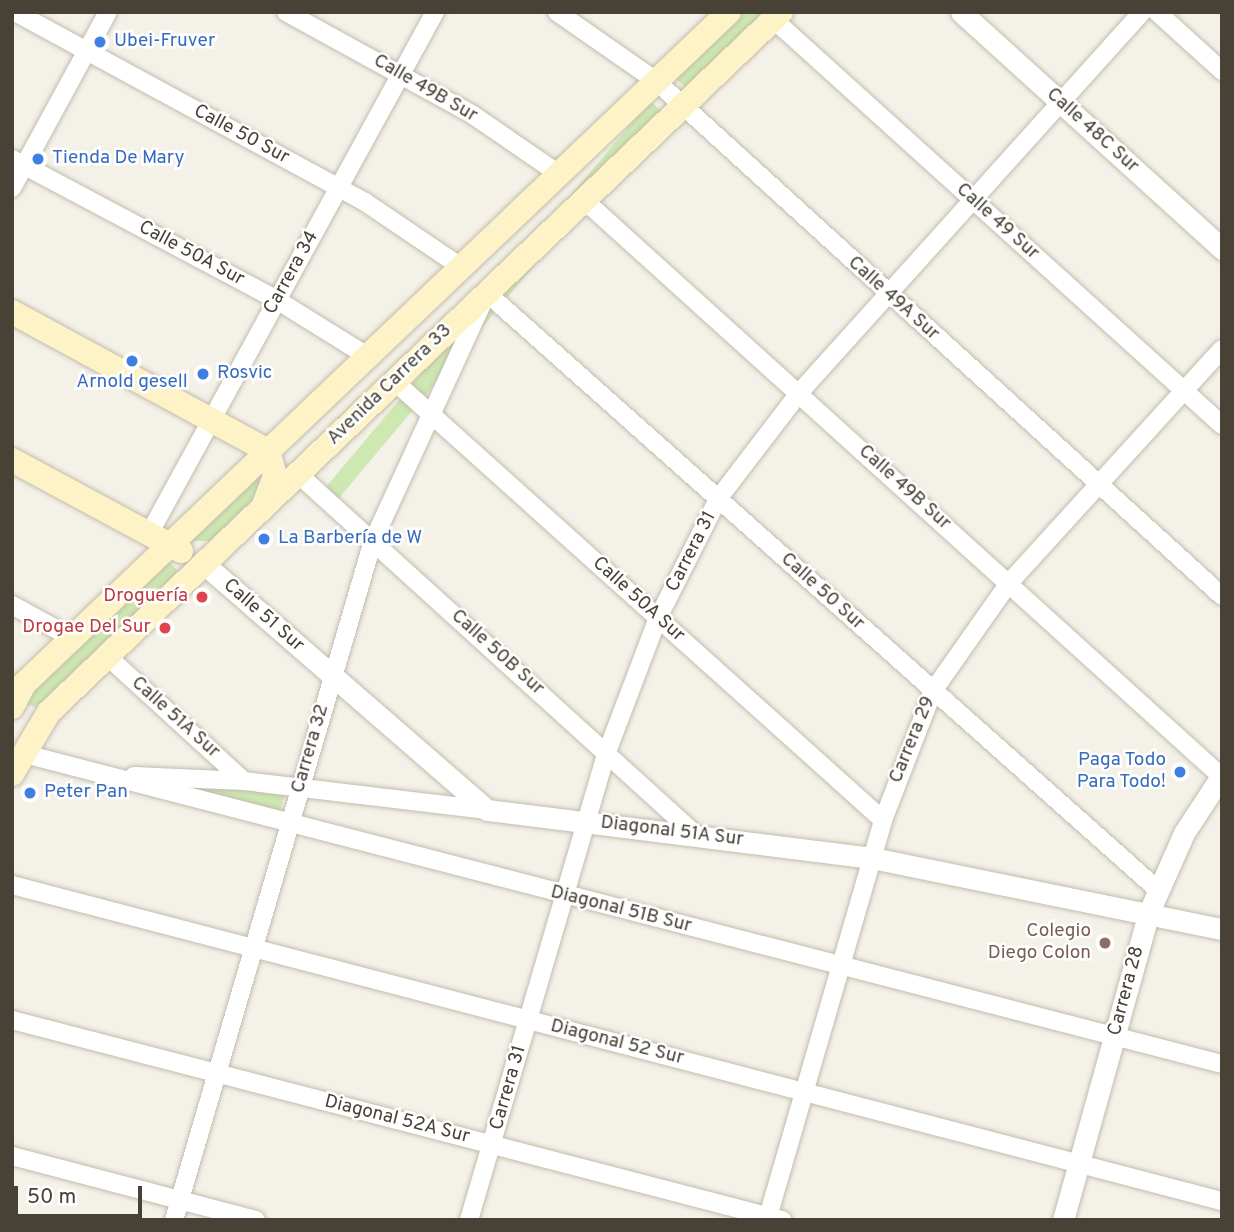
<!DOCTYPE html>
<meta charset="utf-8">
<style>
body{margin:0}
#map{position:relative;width:1234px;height:1232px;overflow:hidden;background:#f4f1e8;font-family:Overpass,sans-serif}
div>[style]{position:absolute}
.green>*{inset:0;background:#cde8b1;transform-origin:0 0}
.roads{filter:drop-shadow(0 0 2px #c2bcad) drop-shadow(0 0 2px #c2bcad)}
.minor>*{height:18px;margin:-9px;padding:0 9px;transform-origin:9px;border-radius:9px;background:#fff}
.tertiary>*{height:21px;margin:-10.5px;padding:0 10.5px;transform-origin:10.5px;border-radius:10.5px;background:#fff}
.secondary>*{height:24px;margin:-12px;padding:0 12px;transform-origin:12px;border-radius:12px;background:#fef3c7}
.dots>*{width:19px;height:19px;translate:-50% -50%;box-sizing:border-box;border:4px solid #fff;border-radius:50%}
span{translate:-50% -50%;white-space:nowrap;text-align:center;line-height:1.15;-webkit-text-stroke:5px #fff;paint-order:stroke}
.shop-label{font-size:19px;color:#366cbe}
.left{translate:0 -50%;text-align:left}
.right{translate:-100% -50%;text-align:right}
.street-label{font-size:19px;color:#474136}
.health-label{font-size:19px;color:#be3a42}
.education-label{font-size:19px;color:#785e54}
.frame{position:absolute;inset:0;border:14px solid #474136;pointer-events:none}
.scale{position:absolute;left:14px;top:1186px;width:128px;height:32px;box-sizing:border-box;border:4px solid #474136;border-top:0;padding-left:9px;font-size:21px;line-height:24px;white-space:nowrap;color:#474136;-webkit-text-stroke:5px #fff;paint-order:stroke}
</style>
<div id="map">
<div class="green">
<i style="clip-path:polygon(744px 12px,771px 12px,689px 91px,675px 78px)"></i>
<i style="left:650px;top:101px;width:17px;height:506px;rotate:40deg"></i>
<i style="clip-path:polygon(264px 468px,263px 489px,212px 541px,190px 541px)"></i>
<i style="clip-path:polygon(167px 560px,179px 572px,36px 707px,27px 705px,26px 696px)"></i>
<i style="clip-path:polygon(141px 777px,285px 792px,279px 815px)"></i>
</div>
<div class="roads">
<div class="minor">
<i style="left:15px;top:12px;width:398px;rotate:28.5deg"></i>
<i style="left:365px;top:202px;width:116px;rotate:34.1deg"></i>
<i style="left:286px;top:12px;width:213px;rotate:28.8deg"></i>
<i style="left:473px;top:115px;width:104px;rotate:34.5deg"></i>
<i style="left:557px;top:12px;width:121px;rotate:34.9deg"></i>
<i style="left:656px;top:81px;width:765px;rotate:42.3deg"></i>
<i style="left:1157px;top:12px;width:88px;rotate:42.2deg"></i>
<i style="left:773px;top:19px;width:605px;rotate:42.12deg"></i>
<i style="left:12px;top:159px;width:300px;rotate:28deg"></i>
<i style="left:277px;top:300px;width:106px;rotate:31.9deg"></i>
<i style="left:12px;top:188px;width:200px;rotate:-61.4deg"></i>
<i style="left:584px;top:200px;width:860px;rotate:42.13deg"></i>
<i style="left:394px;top:381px;width:657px;rotate:41.92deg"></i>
<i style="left:297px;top:473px;width:539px;rotate:42.22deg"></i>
<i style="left:149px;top:534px;width:595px;rotate:-61.28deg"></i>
<i style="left:12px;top:605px;width:68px;rotate:28.8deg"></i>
<i style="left:107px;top:656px;width:185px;rotate:42.4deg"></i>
<i style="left:21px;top:753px;width:1241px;rotate:14.52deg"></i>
<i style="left:134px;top:776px;width:110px;rotate:2.6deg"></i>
<i style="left:244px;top:781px;width:245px;rotate:6.8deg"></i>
<i style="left:12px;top:885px;width:1251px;rotate:14.64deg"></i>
<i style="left:12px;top:1020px;width:796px;rotate:14.56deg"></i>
<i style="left:12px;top:1156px;width:252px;rotate:14.7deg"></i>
<i style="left:174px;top:1220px;width:708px;rotate:-73.67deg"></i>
<i style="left:373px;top:541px;width:273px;rotate:-65.3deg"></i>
<i style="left:487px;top:293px;width:898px;rotate:41.66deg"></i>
<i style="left:469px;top:1220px;width:488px;rotate:-73.6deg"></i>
<i style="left:607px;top:752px;width:143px;rotate:-69.2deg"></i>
<i style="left:658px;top:618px;width:133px;rotate:-63.2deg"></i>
<i style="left:718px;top:499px;width:133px;rotate:-52.6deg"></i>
<i style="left:799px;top:393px;width:513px;rotate:-48deg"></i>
<i style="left:767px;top:1220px;width:416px;rotate:-73.8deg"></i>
<i style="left:883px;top:820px;width:138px;rotate:-68.8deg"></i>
<i style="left:933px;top:691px;width:132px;rotate:-54.9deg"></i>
<i style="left:1009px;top:583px;width:316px;rotate:-47.7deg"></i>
</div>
<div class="tertiary">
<i style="left:961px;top:12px;width:353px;rotate:42.2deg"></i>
<i style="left:203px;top:563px;width:376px;rotate:41deg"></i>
<i style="left:487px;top:810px;width:388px;rotate:7.1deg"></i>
<i style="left:872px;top:858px;width:357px;rotate:11.5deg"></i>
<i style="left:1063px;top:1220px;width:320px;rotate:-74.4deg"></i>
<i style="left:1149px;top:912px;width:86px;rotate:-66.1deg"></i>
<i style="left:1184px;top:833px;width:69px;rotate:-56.8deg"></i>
</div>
<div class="secondary">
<i style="left:12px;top:312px;width:291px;rotate:28.5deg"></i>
<i style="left:268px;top:451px;width:26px;rotate:74deg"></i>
<i style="left:275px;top:476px;width:28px;rotate:111deg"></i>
<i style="left:12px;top:460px;width:192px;rotate:28.3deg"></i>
<i style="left:12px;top:707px;width:26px;rotate:-62deg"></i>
<i style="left:24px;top:684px;width:974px;rotate:-43.63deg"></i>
<i style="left:12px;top:774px;width:72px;rotate:-59.2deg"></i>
<i style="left:49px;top:712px;width:1013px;rotate:-43.72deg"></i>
</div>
</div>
<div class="dots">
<i style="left:100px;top:42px;background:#3f7fe0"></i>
<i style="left:38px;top:159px;background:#3f7fe0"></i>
<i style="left:132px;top:361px;background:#3f7fe0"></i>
<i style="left:203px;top:374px;background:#3f7fe0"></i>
<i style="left:264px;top:539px;background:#3f7fe0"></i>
<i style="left:202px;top:597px;background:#e0444e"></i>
<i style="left:165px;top:628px;background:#e0444e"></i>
<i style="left:1180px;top:772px;background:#3f7fe0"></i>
<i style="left:30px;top:793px;background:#3f7fe0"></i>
<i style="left:1105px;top:943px;background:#8d6e63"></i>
</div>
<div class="shop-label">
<span class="left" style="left:114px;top:42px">Ubei-Fruver</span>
<span class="left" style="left:52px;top:159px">Tienda De Mary</span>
<span class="left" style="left:217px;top:374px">Rosvic</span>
<span style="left:132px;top:383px">Arnold gesell</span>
<span class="left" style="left:278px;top:539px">La Barbería de W</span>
<span class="right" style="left:1166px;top:772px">Paga Todo<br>Para Todo!</span>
<span class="left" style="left:44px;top:793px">Peter Pan</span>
</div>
<div class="street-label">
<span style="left:425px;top:89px;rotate:30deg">Calle 49B Sur</span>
<span style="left:1092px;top:131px;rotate:42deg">Calle 48C Sur</span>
<span style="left:241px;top:135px;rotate:28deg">Calle 50 Sur</span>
<span style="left:997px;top:222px;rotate:42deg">Calle 49 Sur</span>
<span style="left:191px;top:254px;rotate:28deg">Calle 50A Sur</span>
<span style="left:292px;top:273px;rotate:-61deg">Carrera 34</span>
<span style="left:893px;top:299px;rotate:42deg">Calle 49A Sur</span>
<span style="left:390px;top:385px;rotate:-44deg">Avenida Carrera 33</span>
<span style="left:904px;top:488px;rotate:42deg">Calle 49B Sur</span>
<span style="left:692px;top:552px;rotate:-63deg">Carrera 31</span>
<span style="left:822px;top:592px;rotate:42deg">Calle 50 Sur</span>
<span style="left:638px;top:600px;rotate:42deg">Calle 50A Sur</span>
<span style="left:263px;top:616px;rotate:41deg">Calle 51 Sur</span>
<span style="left:497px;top:653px;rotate:42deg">Calle 50B Sur</span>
<span style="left:175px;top:718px;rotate:42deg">Calle 51A Sur</span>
<span style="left:913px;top:740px;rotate:-68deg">Carrera 29</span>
<span style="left:311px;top:749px;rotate:-74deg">Carrera 32</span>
<span style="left:672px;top:832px;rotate:7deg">Diagonal 51A Sur</span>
<span style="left:621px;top:910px;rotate:14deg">Diagonal 51B Sur</span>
<span style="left:1127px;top:991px;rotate:-75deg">Carrera 28</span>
<span style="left:617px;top:1043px;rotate:14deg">Diagonal 52 Sur</span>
<span style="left:509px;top:1088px;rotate:-74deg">Carrera 31</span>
<span style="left:397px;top:1120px;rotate:14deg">Diagonal 52A Sur</span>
</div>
<div class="health-label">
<span class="right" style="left:188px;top:597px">Droguería</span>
<span class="right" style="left:151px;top:628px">Drogae Del Sur</span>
</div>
<div class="education-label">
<span class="right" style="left:1091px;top:943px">Colegio<br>Diego Colon</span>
</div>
<div class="frame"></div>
<div class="scale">50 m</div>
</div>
